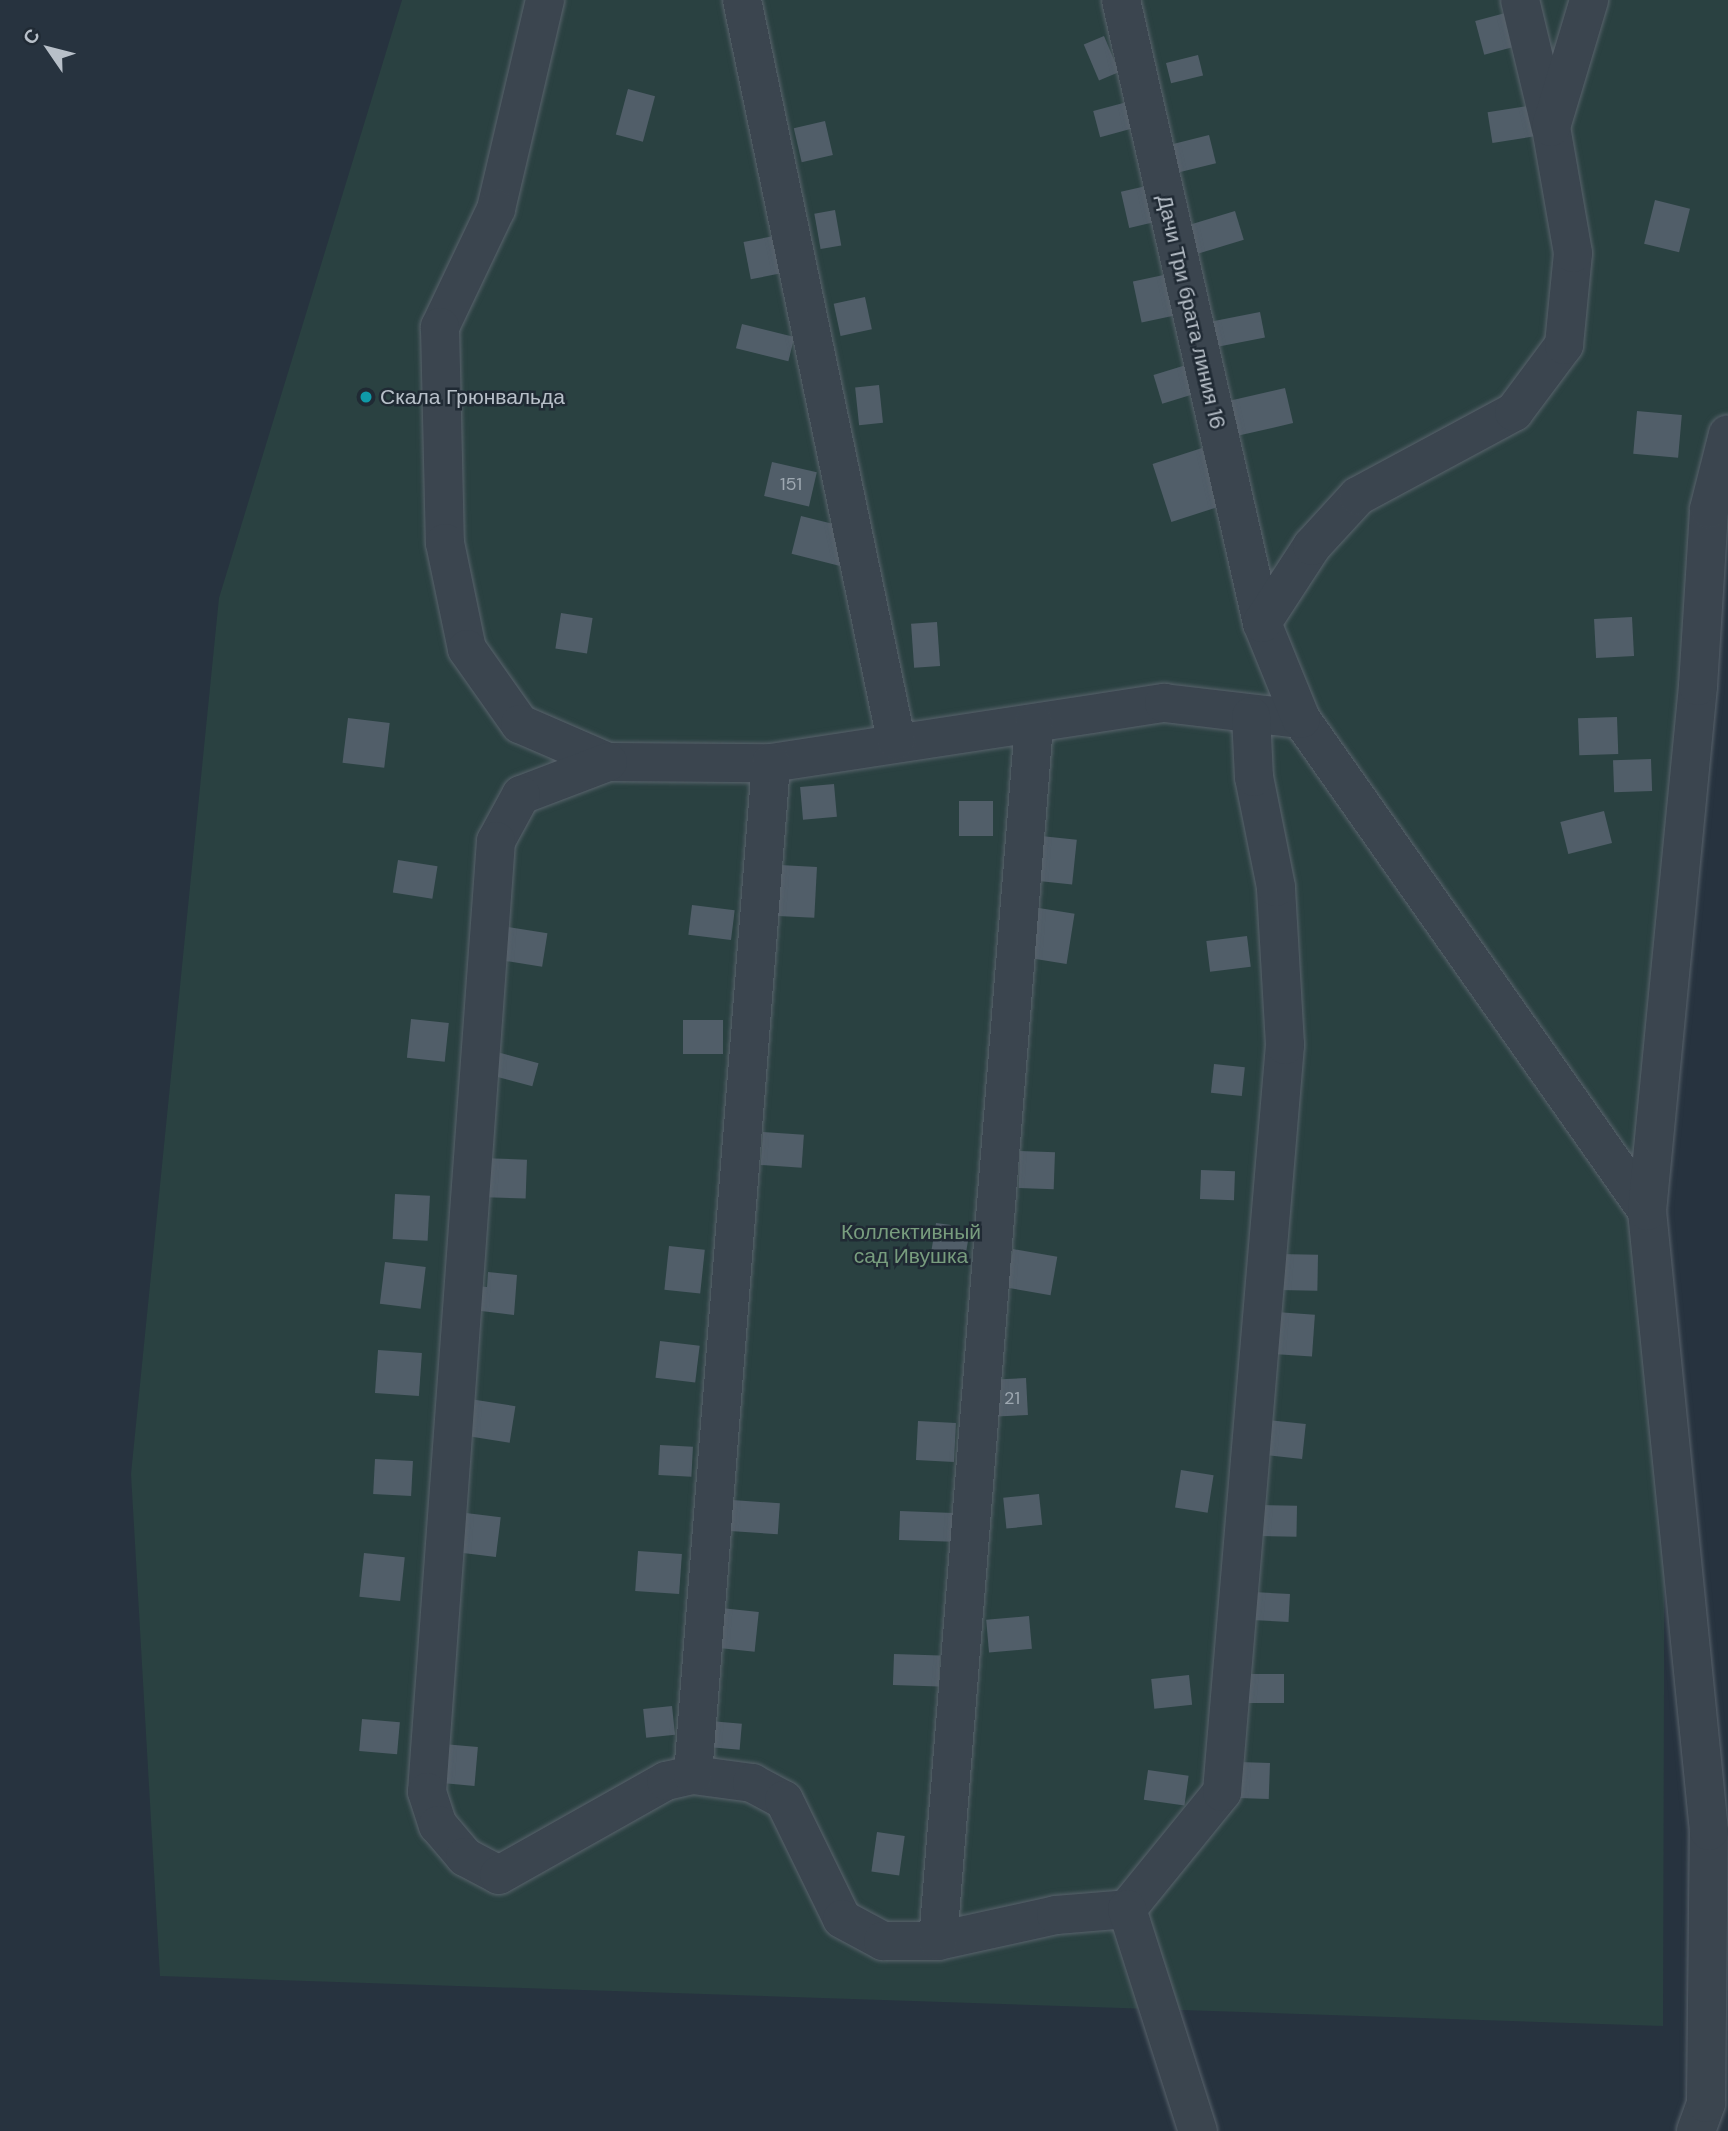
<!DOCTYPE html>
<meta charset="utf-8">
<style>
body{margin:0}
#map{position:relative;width:1728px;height:2131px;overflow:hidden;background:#27333f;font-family:"DM Sans",sans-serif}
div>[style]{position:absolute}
.green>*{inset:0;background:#2a4141}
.building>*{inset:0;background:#515e69;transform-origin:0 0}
.roads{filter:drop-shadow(0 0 2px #59636c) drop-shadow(0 0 2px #59636c)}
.minor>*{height:38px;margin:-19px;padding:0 19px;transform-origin:19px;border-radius:19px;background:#3b454f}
.dots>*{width:19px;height:19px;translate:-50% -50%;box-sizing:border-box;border:4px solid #202a34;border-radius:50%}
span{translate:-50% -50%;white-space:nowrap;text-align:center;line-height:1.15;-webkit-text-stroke:5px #202a34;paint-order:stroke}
.number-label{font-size:18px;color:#9ea8b1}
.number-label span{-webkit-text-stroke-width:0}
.street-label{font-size:21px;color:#b8c0c9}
.poi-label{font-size:21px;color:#b8c0c9}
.left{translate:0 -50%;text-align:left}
.park-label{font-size:21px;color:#789d7e}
.north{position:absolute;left:14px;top:14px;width:70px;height:70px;-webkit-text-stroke:5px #202a34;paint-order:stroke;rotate:305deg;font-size:19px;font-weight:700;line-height:28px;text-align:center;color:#b8c0c9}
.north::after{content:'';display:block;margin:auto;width:24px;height:32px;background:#b8c0c9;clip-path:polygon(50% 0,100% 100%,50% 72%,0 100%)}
</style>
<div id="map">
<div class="green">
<i style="clip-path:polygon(402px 0,1728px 0,1728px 526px,1666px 1014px,1663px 2026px,160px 1976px,131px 1474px,219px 598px)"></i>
</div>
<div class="building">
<i style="left:1509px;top:12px;width:35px;height:35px;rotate:75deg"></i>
<i style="left:1104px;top:36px;width:39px;height:22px;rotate:67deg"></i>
<i style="left:1198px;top:55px;width:21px;height:33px;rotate:76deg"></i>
<i style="left:628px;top:89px;width:28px;height:47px;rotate:15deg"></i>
<i style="left:1127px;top:102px;width:27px;height:35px;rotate:75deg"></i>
<i style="left:1534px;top:105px;width:31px;height:47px;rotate:81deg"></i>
<i style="left:825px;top:121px;width:35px;height:32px;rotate:77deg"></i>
<i style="left:1209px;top:135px;width:29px;height:41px;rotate:76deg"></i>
<i style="left:1155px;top:184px;width:37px;height:35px;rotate:77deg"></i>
<i style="left:1655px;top:200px;width:36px;height:45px;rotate:14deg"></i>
<i style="left:835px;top:210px;width:36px;height:21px;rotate:80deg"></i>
<i style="left:1235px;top:211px;width:30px;height:49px;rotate:73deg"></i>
<i style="left:774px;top:236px;width:38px;height:31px;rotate:79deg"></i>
<i style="left:1173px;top:273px;width:42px;height:41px;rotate:78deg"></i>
<i style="left:865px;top:297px;width:33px;height:32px;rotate:78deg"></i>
<i style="left:1260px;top:312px;width:26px;height:52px;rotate:79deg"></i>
<i style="left:742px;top:324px;width:54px;height:25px;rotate:14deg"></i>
<i style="left:1186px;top:365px;width:30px;height:34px;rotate:73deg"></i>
<i style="left:879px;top:385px;width:38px;height:24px;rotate:84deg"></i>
<i style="left:1285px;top:388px;width:36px;height:58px;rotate:77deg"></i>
<i style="left:1637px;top:411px;width:45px;height:43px;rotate:5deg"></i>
<i style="left:1202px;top:448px;width:61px;height:52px;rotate:72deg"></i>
<i style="left:772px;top:462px;width:46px;height:35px;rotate:13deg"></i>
<i style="left:801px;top:516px;width:50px;height:39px;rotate:14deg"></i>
<i style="left:561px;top:613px;width:32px;height:36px;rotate:9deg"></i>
<i style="left:1632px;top:617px;width:39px;height:38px;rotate:87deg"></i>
<i style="left:937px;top:622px;width:44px;height:26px;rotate:86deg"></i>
<i style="left:1617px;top:717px;width:37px;height:39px;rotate:88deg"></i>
<i style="left:348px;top:718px;width:42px;height:45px;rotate:7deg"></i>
<i style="left:1651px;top:759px;width:32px;height:38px;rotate:88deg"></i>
<i style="left:834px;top:784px;width:33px;height:34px;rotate:85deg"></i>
<i style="left:959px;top:801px;width:34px;height:35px"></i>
<i style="left:1604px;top:811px;width:33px;height:45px;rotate:76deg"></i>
<i style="left:1041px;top:836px;width:36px;height:45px;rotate:6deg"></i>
<i style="left:398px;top:860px;width:40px;height:33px;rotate:9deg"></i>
<i style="left:780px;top:865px;width:37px;height:51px;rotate:3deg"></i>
<i style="left:692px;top:905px;width:43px;height:30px;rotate:7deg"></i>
<i style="left:1039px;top:908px;width:36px;height:51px;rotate:9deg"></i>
<i style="left:502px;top:926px;width:46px;height:34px;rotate:9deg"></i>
<i style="left:1247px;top:936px;width:31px;height:41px;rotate:83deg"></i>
<i style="left:411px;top:1019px;width:38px;height:39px;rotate:6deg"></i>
<i style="left:683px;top:1020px;width:40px;height:34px"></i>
<i style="left:497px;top:1052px;width:43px;height:24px;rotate:15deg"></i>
<i style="left:1214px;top:1064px;width:31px;height:29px;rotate:6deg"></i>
<i style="left:763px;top:1132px;width:41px;height:33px;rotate:4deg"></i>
<i style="left:1020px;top:1151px;width:35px;height:37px;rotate:2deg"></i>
<i style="left:480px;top:1158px;width:47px;height:39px;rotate:2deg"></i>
<i style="left:1201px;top:1170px;width:34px;height:29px;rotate:2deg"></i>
<i style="left:395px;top:1194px;width:35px;height:45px;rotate:3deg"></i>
<i style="clip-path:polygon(936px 1223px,951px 1225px,949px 1237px,968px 1241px,964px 1264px,930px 1259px)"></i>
<i style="left:669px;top:1246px;width:36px;height:44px;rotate:6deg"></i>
<i style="left:1013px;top:1249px;width:45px;height:39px;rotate:10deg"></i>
<i style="left:1279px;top:1254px;width:39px;height:36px;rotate:1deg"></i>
<i style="left:385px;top:1262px;width:41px;height:42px;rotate:7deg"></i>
<i style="clip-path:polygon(488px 1272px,517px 1275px,514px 1315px,473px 1310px,475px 1286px,487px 1287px)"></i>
<i style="left:1276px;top:1312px;width:39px;height:42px;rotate:4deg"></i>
<i style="left:660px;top:1341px;width:40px;height:37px;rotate:7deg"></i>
<i style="left:378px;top:1350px;width:44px;height:43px;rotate:4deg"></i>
<i style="left:1026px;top:1378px;width:37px;height:31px;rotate:87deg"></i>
<i style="left:470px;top:1399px;width:46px;height:37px;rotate:9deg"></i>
<i style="left:1267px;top:1420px;width:39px;height:35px;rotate:6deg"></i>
<i style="left:918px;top:1421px;width:38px;height:39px;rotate:3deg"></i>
<i style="left:660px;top:1445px;width:33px;height:30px;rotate:3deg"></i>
<i style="left:375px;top:1459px;width:38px;height:35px;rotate:3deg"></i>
<i style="left:1181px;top:1470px;width:33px;height:38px;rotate:9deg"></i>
<i style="left:1039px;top:1494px;width:31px;height:36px;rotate:84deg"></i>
<i style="left:732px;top:1500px;width:48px;height:31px;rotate:4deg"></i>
<i style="left:1258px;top:1505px;width:39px;height:31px;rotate:1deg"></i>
<i style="left:900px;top:1511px;width:54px;height:29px;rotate:2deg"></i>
<i style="left:466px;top:1513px;width:35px;height:40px;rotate:7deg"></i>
<i style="left:638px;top:1551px;width:44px;height:40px;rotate:4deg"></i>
<i style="left:364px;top:1553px;width:41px;height:44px;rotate:6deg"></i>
<i style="left:1253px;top:1592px;width:37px;height:28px;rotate:3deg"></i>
<i style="left:721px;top:1608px;width:38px;height:40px;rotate:6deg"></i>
<i style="left:1029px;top:1616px;width:33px;height:43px;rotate:85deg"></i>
<i style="left:894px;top:1654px;width:46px;height:31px;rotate:2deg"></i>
<i style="left:1284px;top:1674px;width:29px;height:38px;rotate:90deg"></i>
<i style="left:1189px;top:1675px;width:30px;height:38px;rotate:84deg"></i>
<i style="left:672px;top:1706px;width:29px;height:29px;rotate:84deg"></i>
<i style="left:362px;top:1719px;width:38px;height:32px;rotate:5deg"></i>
<i style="left:710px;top:1721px;width:32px;height:26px;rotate:5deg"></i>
<i style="left:443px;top:1744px;width:35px;height:39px;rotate:5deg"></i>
<i style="left:1239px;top:1762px;width:31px;height:36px;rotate:2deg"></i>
<i style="left:1148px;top:1770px;width:41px;height:30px;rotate:8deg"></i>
<i style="left:877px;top:1832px;width:28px;height:40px;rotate:8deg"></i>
</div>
<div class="roads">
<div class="minor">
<i style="left:545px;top:0;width:215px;rotate:103.2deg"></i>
<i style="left:496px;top:209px;width:131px;rotate:115.4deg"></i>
<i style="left:440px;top:327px;width:216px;rotate:88.7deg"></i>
<i style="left:445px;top:543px;width:108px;rotate:78.3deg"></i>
<i style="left:467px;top:649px;width:92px;rotate:54.8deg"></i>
<i style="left:520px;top:724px;width:96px;rotate:23.4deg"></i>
<i style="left:608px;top:762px;width:163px;rotate:0.4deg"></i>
<i style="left:771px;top:763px;width:398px;rotate:-8.7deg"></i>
<i style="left:1164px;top:703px;width:138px;rotate:6.7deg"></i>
<i style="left:1301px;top:719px;width:601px;rotate:54.88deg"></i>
<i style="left:742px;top:0;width:756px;rotate:78.24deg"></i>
<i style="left:1121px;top:0;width:639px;rotate:77.25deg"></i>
<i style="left:1520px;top:0;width:129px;rotate:76.5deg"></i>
<i style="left:1301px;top:719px;width:104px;rotate:-112.1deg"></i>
<i style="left:1262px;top:623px;width:92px;rotate:-57deg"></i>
<i style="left:1312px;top:546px;width:68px;rotate:-47.4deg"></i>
<i style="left:1358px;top:496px;width:177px;rotate:-28.3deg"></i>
<i style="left:1514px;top:412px;width:84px;rotate:-53.3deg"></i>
<i style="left:1564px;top:345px;width:92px;rotate:-84.4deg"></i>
<i style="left:1573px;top:253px;width:128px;rotate:-99.9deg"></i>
<i style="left:1551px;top:127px;width:133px;rotate:-73.3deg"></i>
<i style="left:608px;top:762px;width:93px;rotate:159.2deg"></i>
<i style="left:521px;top:795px;width:52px;rotate:118.5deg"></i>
<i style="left:496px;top:841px;width:953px;rotate:94.15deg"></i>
<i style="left:427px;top:1792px;width:35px;rotate:72deg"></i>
<i style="left:438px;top:1825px;width:42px;rotate:49.8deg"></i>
<i style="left:465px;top:1857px;width:38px;rotate:28deg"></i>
<i style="left:499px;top:1875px;width:192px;rotate:-29.4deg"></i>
<i style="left:666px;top:1781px;width:28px;rotate:-13deg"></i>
<i style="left:693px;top:1775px;width:60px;rotate:7.7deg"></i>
<i style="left:752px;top:1783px;width:36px;rotate:28deg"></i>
<i style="left:784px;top:1800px;width:132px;rotate:64deg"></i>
<i style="left:842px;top:1919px;width:47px;rotate:28.2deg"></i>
<i style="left:883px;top:1941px;width:55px"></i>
<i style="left:938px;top:1941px;width:121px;rotate:-12.4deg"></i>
<i style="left:1056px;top:1915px;width:71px;rotate:-4.8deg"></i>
<i style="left:1127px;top:1909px;width:151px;rotate:-50.9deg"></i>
<i style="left:1222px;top:1792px;width:750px;rotate:-85.18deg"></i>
<i style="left:1285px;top:1045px;width:158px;rotate:-93.3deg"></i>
<i style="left:1276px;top:887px;width:112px;rotate:-101.3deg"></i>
<i style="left:1254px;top:777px;width:61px;rotate:-92.8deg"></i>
<i style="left:693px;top:1775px;width:1015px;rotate:-85.59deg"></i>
<i style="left:1127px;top:1909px;width:233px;rotate:72.3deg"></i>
<i style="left:938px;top:1941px;width:1220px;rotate:-85.49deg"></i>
<i style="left:1696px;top:2131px;width:30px;rotate:-70deg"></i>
<i style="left:1706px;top:2103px;width:272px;rotate:-89.4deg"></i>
<i style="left:1709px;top:1831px;width:623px;rotate:-95.71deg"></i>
<i style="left:1647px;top:1211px;width:527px;rotate:-84.45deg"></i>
<i style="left:1698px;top:686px;width:177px;rotate:-86.4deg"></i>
<i style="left:1709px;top:509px;width:77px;rotate:-75.8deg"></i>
</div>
</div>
<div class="dots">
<i style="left:366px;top:397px;background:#0f9aa8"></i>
</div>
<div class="number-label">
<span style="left:791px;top:484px">151</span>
<span style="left:1012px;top:1398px">21</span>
</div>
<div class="street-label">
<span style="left:1191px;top:312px;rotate:77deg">Дачи Три брата линия 16</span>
</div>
<div class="poi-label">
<span class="left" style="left:380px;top:397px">Скала Грюнвальда</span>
</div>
<div class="park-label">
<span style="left:911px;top:1244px">Коллективный<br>сад Ивушка</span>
</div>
<div class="north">С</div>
</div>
